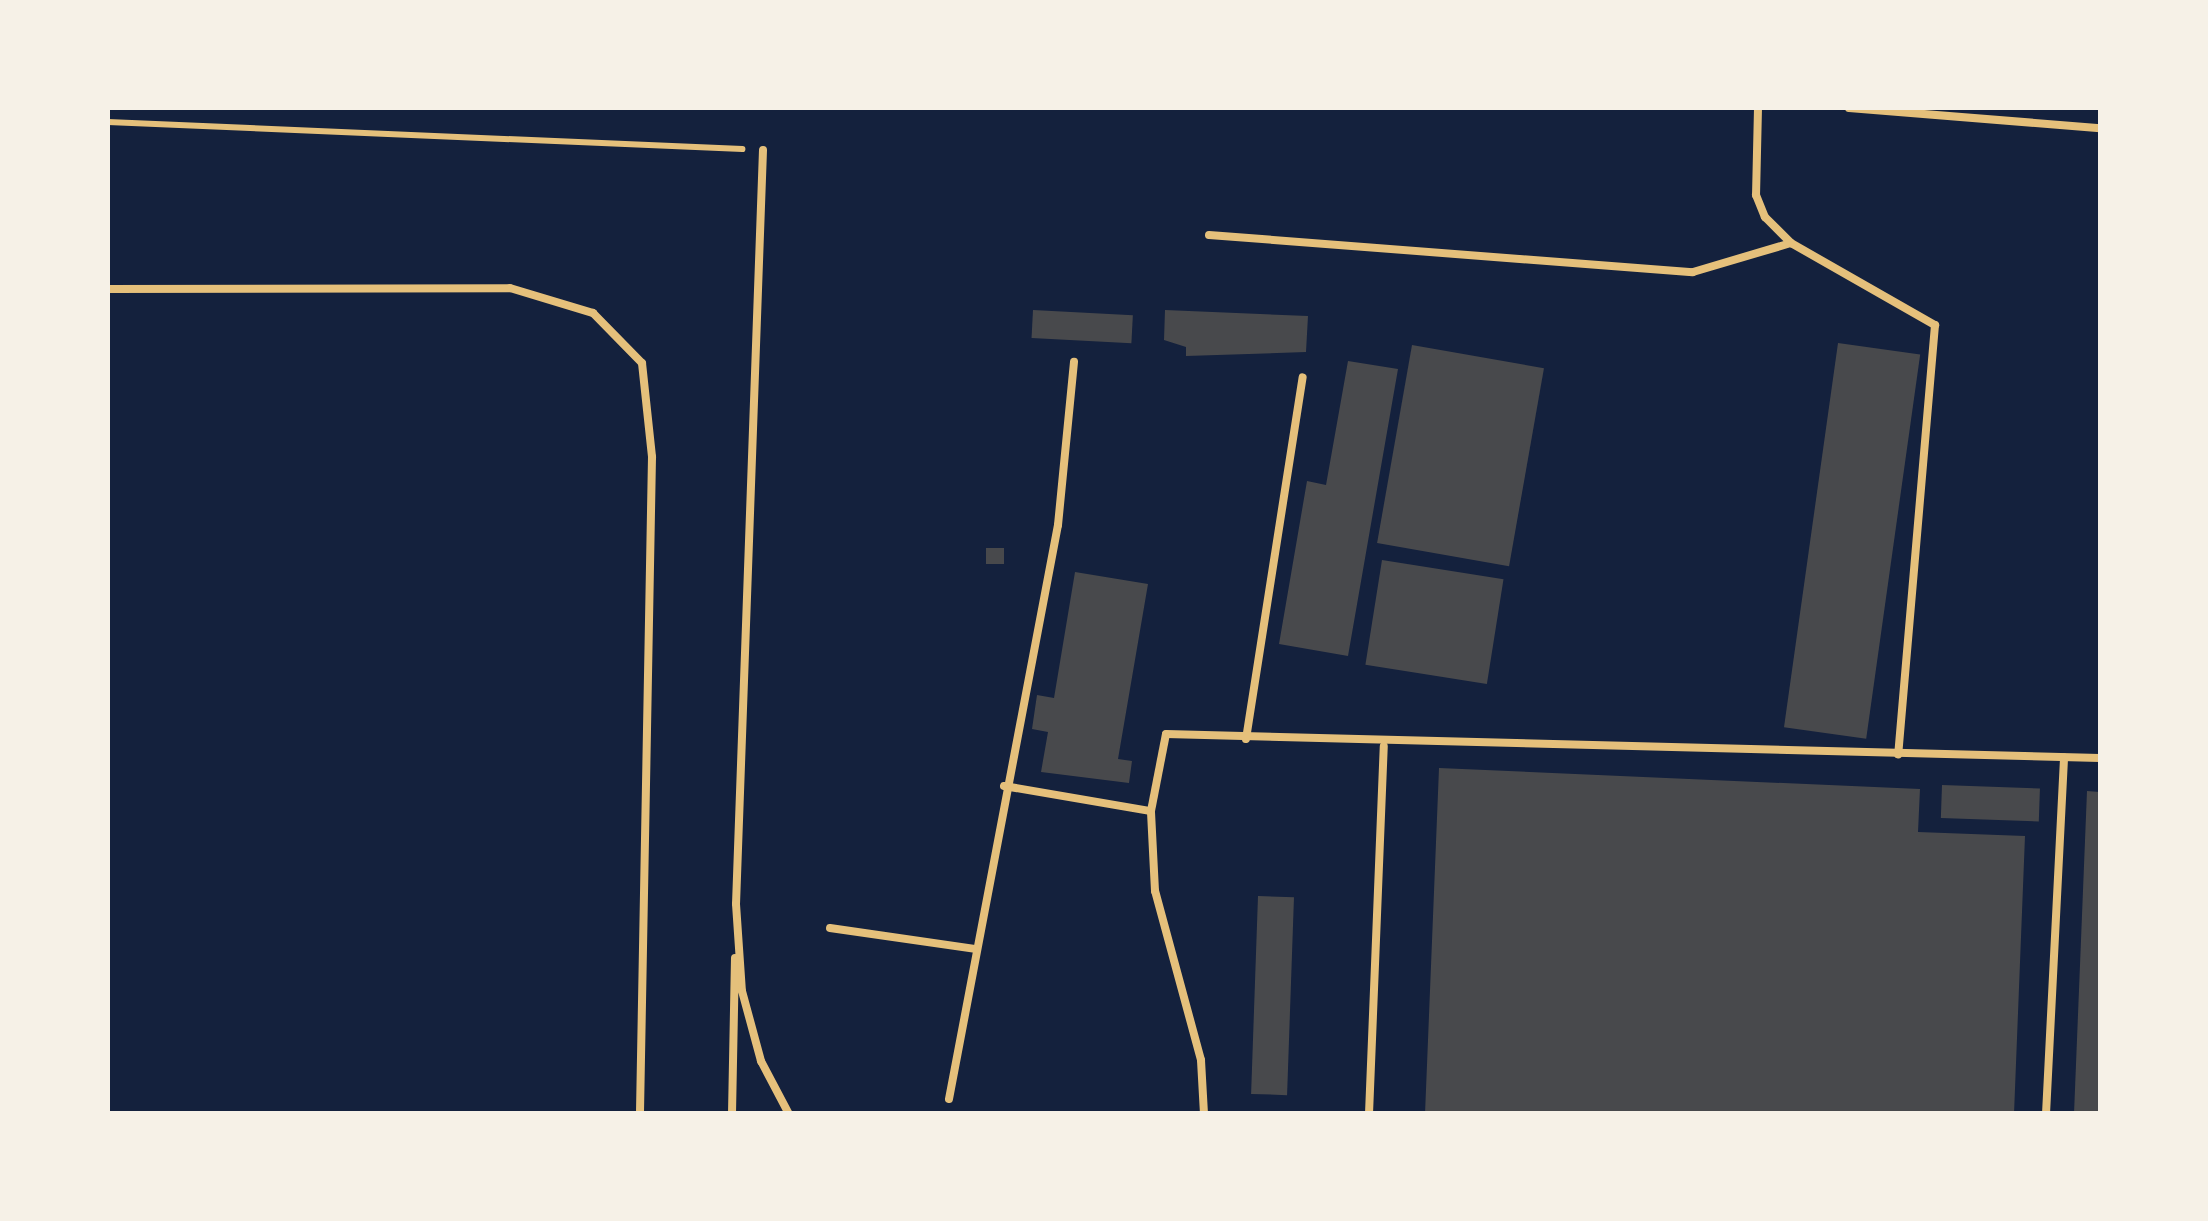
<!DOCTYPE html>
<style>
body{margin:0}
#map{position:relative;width:2208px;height:1221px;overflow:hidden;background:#14213d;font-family:"PT Sans",sans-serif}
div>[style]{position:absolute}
.building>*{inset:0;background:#48494c;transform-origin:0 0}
.path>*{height:6px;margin:-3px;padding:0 3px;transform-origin:3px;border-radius:3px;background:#e5c07b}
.service>*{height:8px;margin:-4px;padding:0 4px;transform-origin:4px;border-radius:4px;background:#e5c07b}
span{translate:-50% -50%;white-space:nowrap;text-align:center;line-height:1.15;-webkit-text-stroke:8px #f6f1e7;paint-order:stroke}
.frame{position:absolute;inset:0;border:110px solid #f6f1e7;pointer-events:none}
</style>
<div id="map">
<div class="building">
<i style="left:1033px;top:310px;width:100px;height:28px;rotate:3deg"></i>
<i style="clip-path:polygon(1165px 310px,1308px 316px,1306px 352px,1186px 356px,1186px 347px,1164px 340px)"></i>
<i style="left:1838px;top:343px;width:83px;height:388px;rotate:8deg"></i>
<i style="left:1412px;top:345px;width:134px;height:201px;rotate:10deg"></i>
<i style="clip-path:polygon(1348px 361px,1398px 369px,1348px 656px,1279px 644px,1307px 481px,1326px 485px)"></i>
<i style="left:986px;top:548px;width:18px;height:16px"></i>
<i style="left:1382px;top:560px;width:123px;height:106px;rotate:9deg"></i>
<i style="clip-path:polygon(1075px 572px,1148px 584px,1118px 759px,1132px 761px,1129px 783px,1041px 772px,1048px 732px,1032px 729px,1037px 695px,1054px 698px)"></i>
<i style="clip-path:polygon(1439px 768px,1920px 789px,1918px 832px,2025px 836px,2014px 1114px,1425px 1114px)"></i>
<i style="left:1942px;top:785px;width:98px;height:33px;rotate:2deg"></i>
<i style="clip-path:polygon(2087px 791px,2100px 792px,2100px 1114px,2074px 1114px)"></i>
<i style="left:1258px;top:896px;width:36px;height:198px;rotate:2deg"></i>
</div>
<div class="path">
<i style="left:108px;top:122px;width:635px;rotate:2.44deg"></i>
</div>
<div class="service">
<i style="left:1758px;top:108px;width:87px;rotate:91.3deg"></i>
<i style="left:1756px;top:195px;width:24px;rotate:68deg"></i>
<i style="left:1765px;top:217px;width:37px;rotate:45deg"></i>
<i style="left:1791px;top:243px;width:166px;rotate:29.7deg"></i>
<i style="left:1935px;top:325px;width:431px;rotate:94.9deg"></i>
<i style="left:1849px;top:108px;width:252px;rotate:4.6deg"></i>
<i style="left:763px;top:150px;width:754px;rotate:92.05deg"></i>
<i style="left:736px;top:904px;width:87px;rotate:86.1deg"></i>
<i style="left:742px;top:991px;width:73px;rotate:74.8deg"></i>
<i style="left:761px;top:1061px;width:60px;rotate:62.2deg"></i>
<i style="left:1209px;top:235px;width:485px;rotate:4.4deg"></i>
<i style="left:1693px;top:272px;width:102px;rotate:-16.5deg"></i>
<i style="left:108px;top:289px;width:402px;rotate:-0.1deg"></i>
<i style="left:510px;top:288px;width:87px;rotate:16.8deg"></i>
<i style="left:593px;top:313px;width:70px;rotate:45.6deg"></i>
<i style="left:642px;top:363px;width:95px;rotate:83.9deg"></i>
<i style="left:652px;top:457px;width:657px;rotate:91.05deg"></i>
<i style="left:1246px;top:739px;width:366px;rotate:-81.1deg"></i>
<i style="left:1004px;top:786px;width:149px;rotate:9.7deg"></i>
<i style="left:830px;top:928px;width:148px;rotate:8.2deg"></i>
<i style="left:949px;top:1099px;width:584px;rotate:-79.25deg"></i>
<i style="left:1058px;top:525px;width:164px;rotate:-84.4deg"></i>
<i style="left:732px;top:1114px;width:156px;rotate:-88.9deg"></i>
<i style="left:1204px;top:1114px;width:54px;rotate:-93.2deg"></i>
<i style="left:1201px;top:1060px;width:175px;rotate:-105.2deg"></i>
<i style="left:1155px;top:891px;width:80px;rotate:-92.9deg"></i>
<i style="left:1151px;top:811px;width:78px;rotate:-79deg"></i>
<i style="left:1166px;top:734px;width:934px;rotate:1.47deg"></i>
<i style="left:1369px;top:1114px;width:368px;rotate:-87.7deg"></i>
<i style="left:2046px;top:1114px;width:357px;rotate:-87.1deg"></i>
</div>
<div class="frame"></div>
</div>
